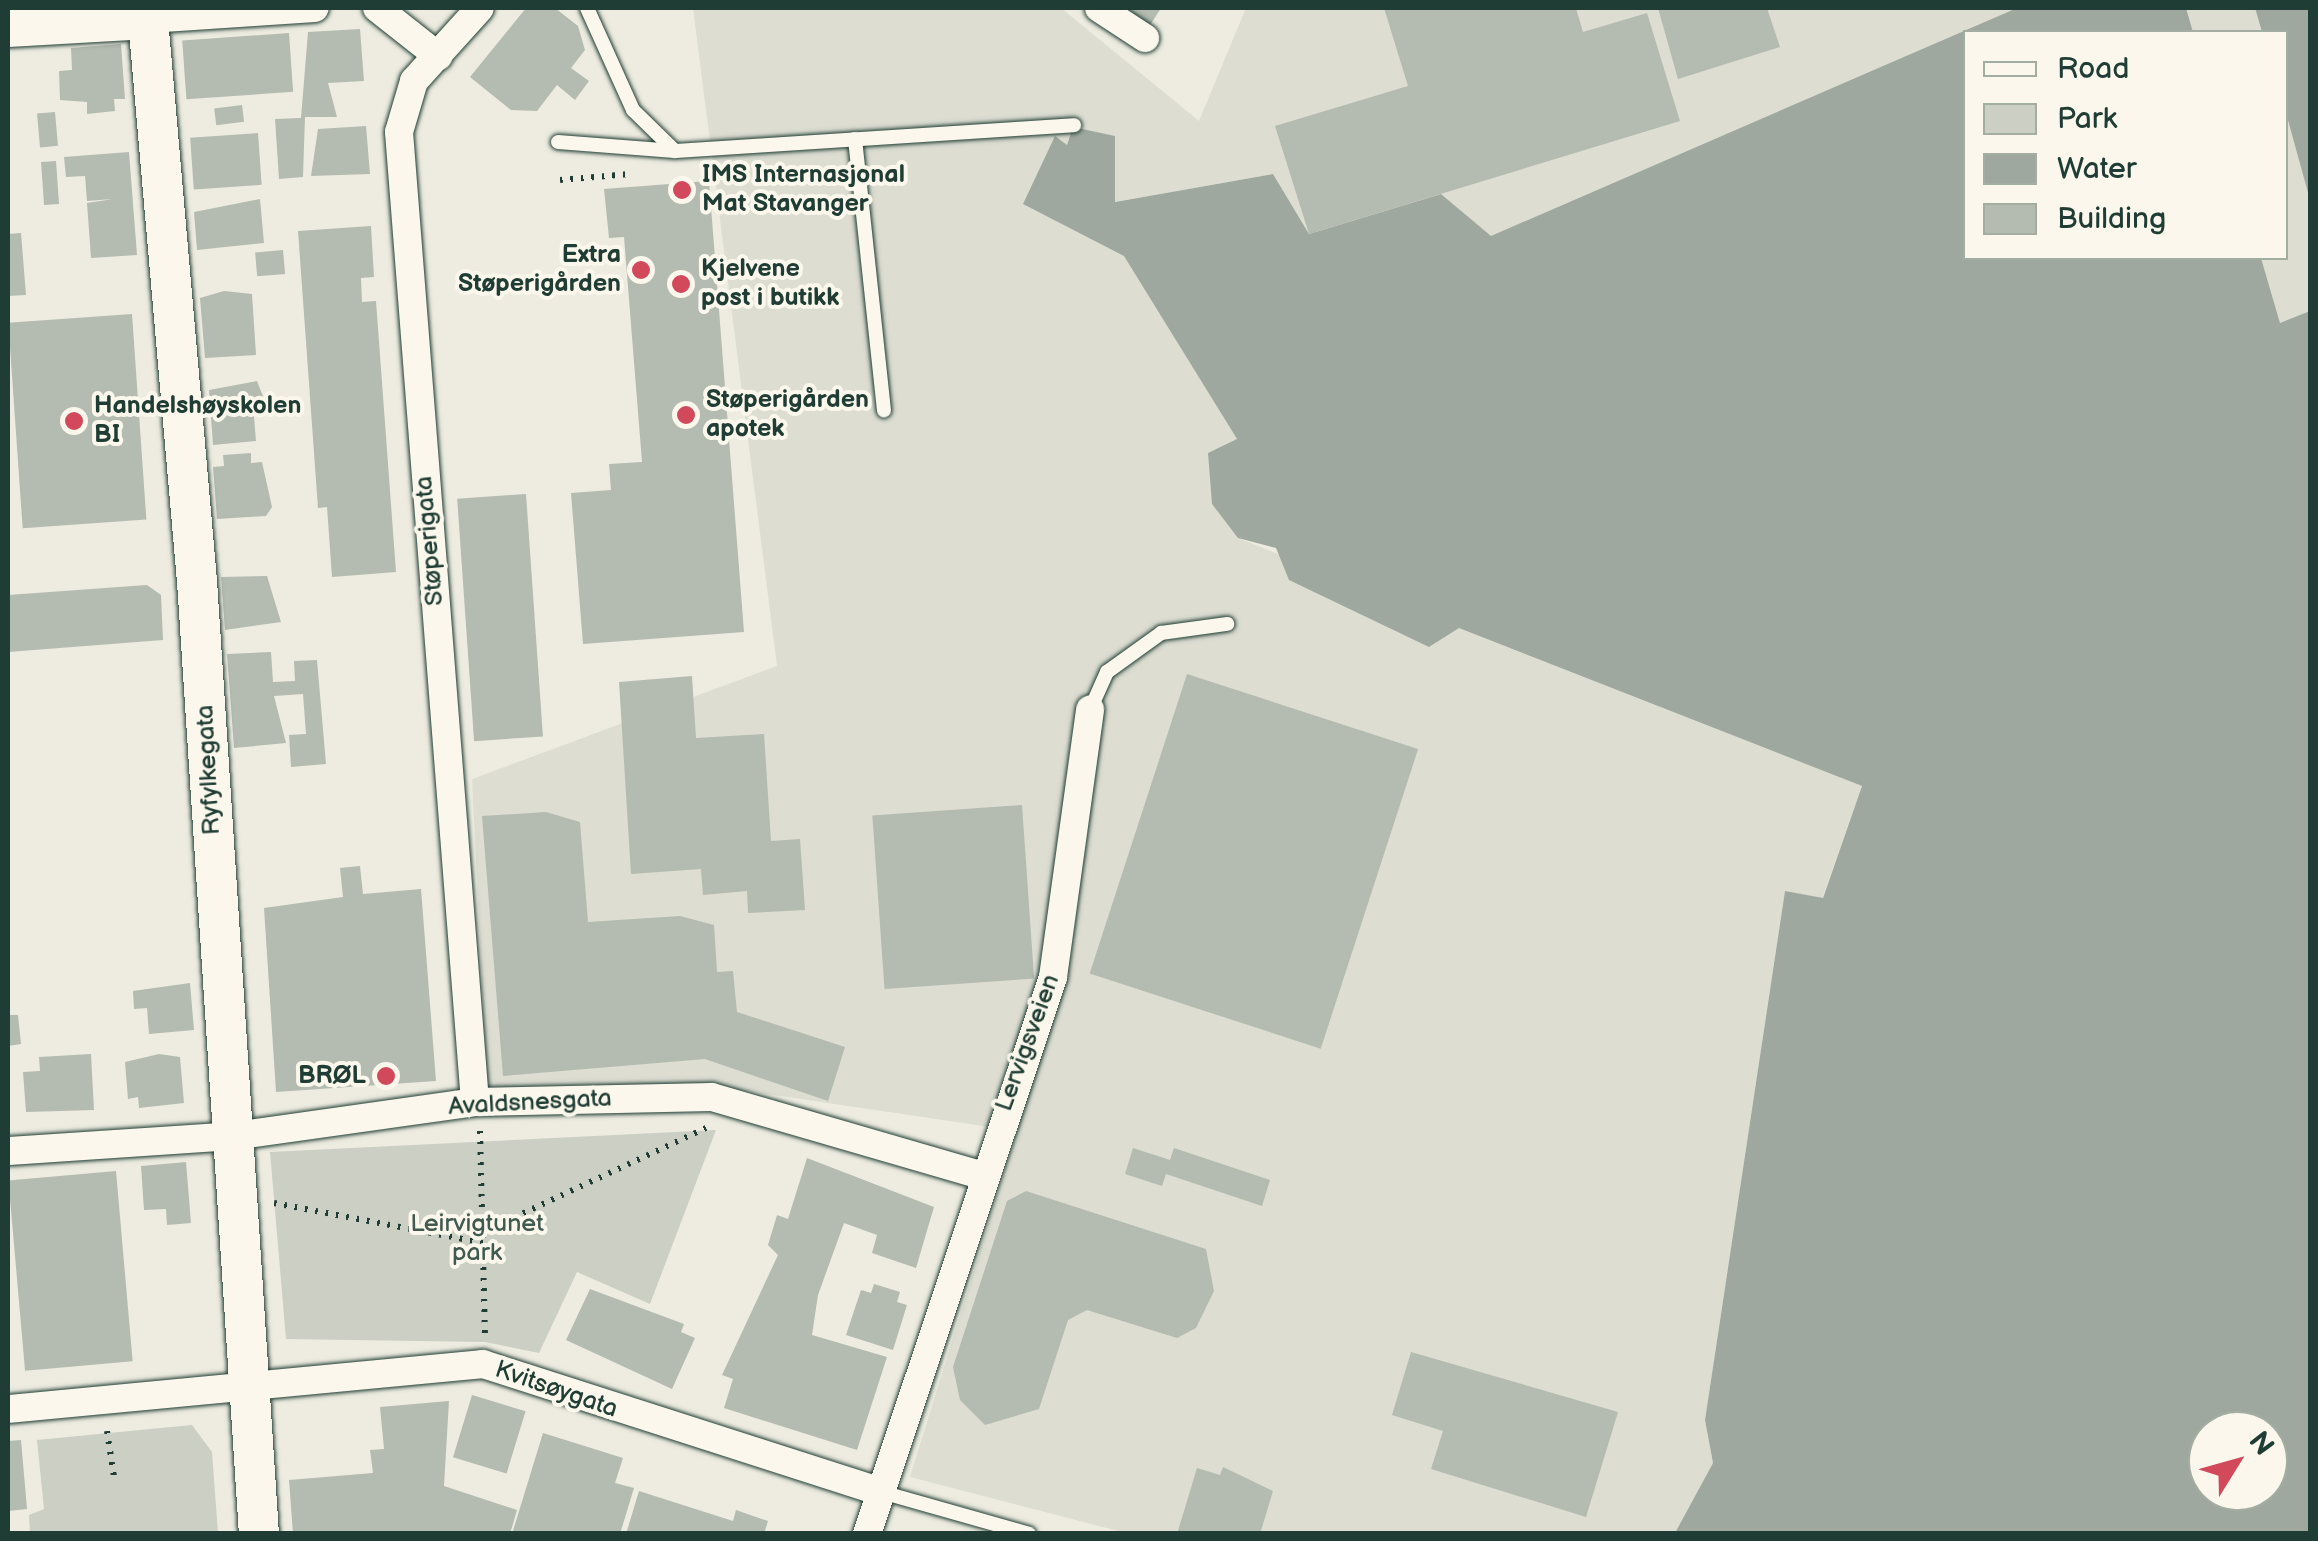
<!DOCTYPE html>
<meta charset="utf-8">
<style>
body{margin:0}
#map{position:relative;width:2318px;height:1541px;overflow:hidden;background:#eeece1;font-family:"Balsamiq Sans",sans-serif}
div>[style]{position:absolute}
.built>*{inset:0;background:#ddddd2}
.green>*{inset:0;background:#cbcfc4}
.water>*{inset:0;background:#9fa89f}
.building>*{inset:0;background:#b4bbb0;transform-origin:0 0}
.path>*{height:6px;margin-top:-3px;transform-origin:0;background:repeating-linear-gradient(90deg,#1f3d34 0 2.5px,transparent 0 10.5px)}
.roads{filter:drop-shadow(0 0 2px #1f3d34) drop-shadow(0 0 2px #1f3d34)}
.lane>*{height:14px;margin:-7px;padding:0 7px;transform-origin:7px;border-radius:7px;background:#fbf7ec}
.street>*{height:28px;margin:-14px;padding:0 14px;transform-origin:14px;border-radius:14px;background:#fbf7ec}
.secondary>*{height:40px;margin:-20px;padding:0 20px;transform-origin:20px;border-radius:20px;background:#fbf7ec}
.dots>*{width:28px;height:28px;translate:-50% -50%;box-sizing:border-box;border:5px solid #fbf7ec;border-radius:50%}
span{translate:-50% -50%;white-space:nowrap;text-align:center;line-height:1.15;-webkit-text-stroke:8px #fbf7ec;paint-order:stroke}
.poi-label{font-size:25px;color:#1f3d34;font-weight:700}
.left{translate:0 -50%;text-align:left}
.right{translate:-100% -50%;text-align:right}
.street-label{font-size:25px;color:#1f3d34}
.park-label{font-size:25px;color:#415a51}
.frame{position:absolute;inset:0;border:10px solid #1f3d34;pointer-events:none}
.legend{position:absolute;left:1963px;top:30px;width:325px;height:230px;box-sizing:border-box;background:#fbf7ec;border:2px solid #a3ada2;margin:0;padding:12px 18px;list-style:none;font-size:30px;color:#1f3d34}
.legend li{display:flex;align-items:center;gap:20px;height:50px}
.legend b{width:50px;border:2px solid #a3ada2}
.north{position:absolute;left:2188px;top:1411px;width:100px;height:100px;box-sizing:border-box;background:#fbf7ec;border:2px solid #a3ada2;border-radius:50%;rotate:53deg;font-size:28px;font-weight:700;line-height:40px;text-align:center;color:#1f3d34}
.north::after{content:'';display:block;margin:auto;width:35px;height:45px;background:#d1495b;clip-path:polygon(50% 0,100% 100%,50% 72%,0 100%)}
</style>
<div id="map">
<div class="built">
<i style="clip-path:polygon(693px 8px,1061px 8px,1199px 121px,1246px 8px,2017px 8px,1491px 237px,1441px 194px,1309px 234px,1273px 174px,1114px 202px,1073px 128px,1067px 145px,1055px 137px,1024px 204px,1124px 255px,1237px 439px,1238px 538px,1862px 786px,1822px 899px,1785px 891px,1705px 1420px,1713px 1463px,1675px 1533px,1126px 1533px,910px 1477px,1017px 1131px,707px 1085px,488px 1104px,472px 779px,777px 666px)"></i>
<i style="clip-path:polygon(2186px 8px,2255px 8px,2262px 32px,2193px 32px)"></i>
<i style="clip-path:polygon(2286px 113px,2310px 200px,2310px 311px,2280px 323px,2261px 258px,2286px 258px)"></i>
</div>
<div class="green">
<i style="clip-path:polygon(716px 1130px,650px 1304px,577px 1272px,539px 1353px,485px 1342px,286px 1339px,270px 1152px)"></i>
<i style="clip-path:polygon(192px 1425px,212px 1452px,218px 1533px,30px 1533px,29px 1515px,44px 1509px,37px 1440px)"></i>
</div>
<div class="water">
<i style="clip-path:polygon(evenodd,2017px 8px,2186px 8px,2193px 32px,1966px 32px,1966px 258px,2261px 258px,2280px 323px,2310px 311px,2310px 1533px,1675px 1533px,1713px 1463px,1705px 1420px,1785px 891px,1823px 898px,1862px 786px,1459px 628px,1429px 647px,1289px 580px,1276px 548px,1238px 538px,1212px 504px,1208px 453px,1237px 439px,1124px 256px,1023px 204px,1055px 136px,1067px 145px,1073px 127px,1115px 136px,1115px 202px,1273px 174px,1309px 234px,1441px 194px,1491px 236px,2017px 8px,2208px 1431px,2268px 1431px,2268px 1491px,2208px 1491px,2208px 1431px)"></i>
<i style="clip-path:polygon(2255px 8px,2310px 8px,2310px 200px,2286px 113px,2286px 32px,2262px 32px)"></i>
</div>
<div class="building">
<i style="clip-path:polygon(526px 8px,555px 8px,578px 26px,585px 50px,571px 68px,589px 81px,575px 100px,557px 85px,537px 111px,511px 110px,470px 77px)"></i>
<i style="clip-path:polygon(1117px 8px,1161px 8px,1149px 27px)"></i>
<i style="clip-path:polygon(1384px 8px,1576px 8px,1583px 32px,1647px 13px,1680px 121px,1309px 234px,1275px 126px,1408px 86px)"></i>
<i style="clip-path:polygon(1658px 8px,1767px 8px,1780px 47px,1678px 79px)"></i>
<i style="clip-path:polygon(360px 29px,364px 81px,328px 83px,337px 117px,305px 117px,303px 177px,279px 179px,275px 119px,301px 118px,308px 32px)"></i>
<i style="left:289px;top:33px;width:59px;height:107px;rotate:86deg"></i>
<i style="clip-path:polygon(121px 44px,125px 99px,114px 99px,115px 111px,87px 114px,87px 102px,60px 100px,59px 71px,72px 70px,71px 48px)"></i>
<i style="left:242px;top:105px;width:17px;height:28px;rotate:83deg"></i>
<i style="left:55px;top:112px;width:34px;height:18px;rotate:85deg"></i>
<i style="clip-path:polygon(366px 126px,370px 174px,311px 176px,318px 129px)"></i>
<i style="left:258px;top:133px;width:52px;height:68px;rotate:86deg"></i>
<i style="clip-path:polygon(129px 152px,137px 255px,91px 258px,87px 203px,113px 199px,87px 201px,85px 176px,66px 177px,64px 157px)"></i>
<i style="left:56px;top:161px;width:43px;height:15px;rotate:86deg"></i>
<i style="clip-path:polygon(709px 181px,744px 632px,583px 644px,571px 493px,611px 490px,609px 464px,642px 462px,624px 237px,609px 238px,604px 189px)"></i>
<i style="clip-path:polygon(260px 199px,264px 243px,197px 250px,194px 212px)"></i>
<i style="clip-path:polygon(371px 226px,374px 277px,361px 278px,362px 302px,376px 301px,396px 572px,332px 577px,327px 507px,318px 508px,298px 231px)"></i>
<i style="clip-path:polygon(21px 233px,26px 295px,8px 296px,8px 234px)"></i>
<i style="left:283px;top:250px;width:24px;height:28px;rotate:85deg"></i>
<i style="clip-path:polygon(224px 291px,252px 294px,256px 355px,205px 358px,200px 298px)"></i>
<i style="left:132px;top:314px;width:206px;height:124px;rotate:86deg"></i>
<i style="clip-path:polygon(257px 381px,266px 404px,253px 405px,256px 441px,213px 445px,209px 390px)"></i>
<i style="clip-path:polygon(251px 453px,251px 463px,262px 462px,272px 507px,266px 516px,217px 519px,213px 467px,224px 466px,223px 455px)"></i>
<i style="left:526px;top:494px;width:243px;height:69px;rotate:86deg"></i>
<i style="clip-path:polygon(267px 576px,281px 622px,225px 630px,221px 577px)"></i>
<i style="clip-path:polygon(147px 585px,161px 595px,163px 640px,8px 652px,8px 595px)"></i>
<i style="clip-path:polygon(271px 652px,273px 682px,295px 681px,294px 661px,317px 660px,326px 764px,291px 767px,289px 735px,306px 734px,303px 694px,274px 696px,286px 743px,234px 748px,227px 654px)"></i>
<i style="left:1187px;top:674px;width:243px;height:315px;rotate:18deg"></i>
<i style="clip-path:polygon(692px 676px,696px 738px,764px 734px,771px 841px,800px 839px,805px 910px,748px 913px,747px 891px,703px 895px,701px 869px,631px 874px,619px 682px)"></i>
<i style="left:1022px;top:805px;width:174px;height:150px;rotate:86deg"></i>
<i style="clip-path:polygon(546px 812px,580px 822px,588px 922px,680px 916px,714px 925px,717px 972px,733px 971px,737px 1012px,845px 1047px,828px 1101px,705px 1059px,503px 1076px,482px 816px)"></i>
<i style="clip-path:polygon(360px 866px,363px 894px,421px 889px,436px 1081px,276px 1092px,264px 908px,343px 897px,340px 868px)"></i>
<i style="clip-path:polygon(190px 983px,194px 1030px,149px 1034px,147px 1008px,134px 1009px,133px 991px)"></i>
<i style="clip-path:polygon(8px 1015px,18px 1015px,21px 1044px,8px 1046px)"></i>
<i style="clip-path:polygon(91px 1054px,94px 1110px,26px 1112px,23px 1072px,40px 1071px,39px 1057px)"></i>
<i style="clip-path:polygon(159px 1054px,180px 1057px,184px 1103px,139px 1108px,138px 1097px,128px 1099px,125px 1062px)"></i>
<i style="clip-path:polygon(1133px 1148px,1170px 1160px,1174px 1148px,1270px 1180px,1262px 1206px,1166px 1174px,1162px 1186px,1125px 1174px)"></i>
<i style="clip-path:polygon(807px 1158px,934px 1207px,916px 1268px,872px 1253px,877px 1235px,844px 1223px,818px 1295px,812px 1335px,887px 1357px,857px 1450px,724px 1408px,733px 1379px,722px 1375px,778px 1255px,768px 1245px,777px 1215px,788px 1219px)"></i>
<i style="clip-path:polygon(186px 1162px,191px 1223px,167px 1225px,166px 1209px,144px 1210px,141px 1166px)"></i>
<i style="left:116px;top:1171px;width:191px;height:108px;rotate:85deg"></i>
<i style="clip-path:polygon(1026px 1191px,1206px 1249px,1214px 1291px,1196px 1328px,1177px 1338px,1087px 1310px,1068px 1320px,1039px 1409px,985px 1425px,960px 1400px,953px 1367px,1007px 1201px)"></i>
<i style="clip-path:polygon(874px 1284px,900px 1292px,897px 1302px,907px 1305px,893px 1350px,846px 1335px,861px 1290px,871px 1293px)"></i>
<i style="clip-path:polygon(590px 1289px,684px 1324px,681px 1332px,695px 1338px,672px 1389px,566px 1340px)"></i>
<i style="clip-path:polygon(1411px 1352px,1618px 1412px,1586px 1517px,1431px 1469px,1443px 1431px,1392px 1415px)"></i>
<i style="left:472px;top:1395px;width:56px;height:65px;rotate:17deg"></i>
<i style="clip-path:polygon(449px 1401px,444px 1486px,517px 1510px,510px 1534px,293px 1534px,289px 1480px,373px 1473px,370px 1450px,384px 1449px,380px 1407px)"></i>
<i style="clip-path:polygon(543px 1433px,623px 1458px,615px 1483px,634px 1488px,620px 1534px,512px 1534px)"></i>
<i style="clip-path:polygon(21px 1440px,27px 1509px,8px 1511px,8px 1441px)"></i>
<i style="clip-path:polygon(1223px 1467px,1273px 1491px,1260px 1534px,1177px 1534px,1197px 1468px,1220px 1475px)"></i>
<i style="clip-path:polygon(639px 1491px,733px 1521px,736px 1510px,768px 1521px,764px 1534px,626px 1534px)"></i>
</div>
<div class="path">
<i style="left:560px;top:180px;width:70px;rotate:-4.9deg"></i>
<i style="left:480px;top:1131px;width:207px;rotate:88.6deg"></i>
<i style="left:274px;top:1203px;width:213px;rotate:10.8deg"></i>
<i style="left:485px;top:1231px;width:244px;rotate:-25deg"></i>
<i style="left:107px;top:1431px;width:47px;rotate:81.3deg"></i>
</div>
<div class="roads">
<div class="lane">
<i style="left:587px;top:8px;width:112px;rotate:65.7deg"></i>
<i style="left:633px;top:110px;width:59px;rotate:44.3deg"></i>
<i style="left:855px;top:139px;width:273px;rotate:83.9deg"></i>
<i style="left:558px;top:142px;width:117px;rotate:4.4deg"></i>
<i style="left:675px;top:151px;width:400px;rotate:-3.7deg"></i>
<i style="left:1090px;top:710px;width:42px;rotate:-65.9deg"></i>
<i style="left:1107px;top:672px;width:67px;rotate:-35.8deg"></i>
<i style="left:1161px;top:633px;width:67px;rotate:-7.8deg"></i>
<i style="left:881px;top:1492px;width:154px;rotate:15.8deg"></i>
</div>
<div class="street">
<i style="left:145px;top:8px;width:11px;rotate:75deg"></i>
<i style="left:148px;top:19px;width:167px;rotate:-3.8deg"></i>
<i style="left:377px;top:8px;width:78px;rotate:38.2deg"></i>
<i style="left:1099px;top:8px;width:55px;rotate:33.1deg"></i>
<i style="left:475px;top:1102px;width:973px;rotate:-94.48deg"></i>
<i style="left:399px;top:132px;width:53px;rotate:-73.6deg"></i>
<i style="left:414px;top:81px;width:98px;rotate:-47.9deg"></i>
<i style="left:8px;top:1151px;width:226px;rotate:-3.8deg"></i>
<i style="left:234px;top:1136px;width:243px;rotate:-8deg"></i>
<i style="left:475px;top:1102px;width:237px;rotate:-1.2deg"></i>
<i style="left:712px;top:1097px;width:283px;rotate:16.2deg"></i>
<i style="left:8px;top:1409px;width:477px;rotate:-5.4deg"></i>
<i style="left:483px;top:1364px;width:418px;rotate:17.8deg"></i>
<i style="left:867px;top:1534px;width:587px;rotate:-71.53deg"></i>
<i style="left:1053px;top:977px;width:270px;rotate:-82.1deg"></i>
</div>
<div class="secondary">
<i style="left:8px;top:27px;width:140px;rotate:-3.3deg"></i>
<i style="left:148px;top:19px;width:564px;rotate:85.02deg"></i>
<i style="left:197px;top:581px;width:955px;rotate:86.28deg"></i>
</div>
</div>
<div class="dots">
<i style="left:682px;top:190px;background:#d1495b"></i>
<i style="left:641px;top:270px;background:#d1495b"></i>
<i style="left:681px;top:284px;background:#d1495b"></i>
<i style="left:686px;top:415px;background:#d1495b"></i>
<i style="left:74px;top:421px;background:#d1495b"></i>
<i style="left:386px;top:1076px;background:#d1495b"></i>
</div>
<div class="poi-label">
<span class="left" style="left:702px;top:190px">IMS Internasjonal<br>Mat Stavanger</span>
<span class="right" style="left:621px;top:270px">Extra<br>Støperigården</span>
<span class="left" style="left:701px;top:284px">Kjelvene<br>post i butikk</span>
<span class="left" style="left:706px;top:415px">Støperigården<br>apotek</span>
<span class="left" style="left:94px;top:421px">Handelshøyskolen<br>BI</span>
<span class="right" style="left:366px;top:1076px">BRØL</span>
</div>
<div class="street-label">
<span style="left:430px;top:541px;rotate:-95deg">Støperigata</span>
<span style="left:209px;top:770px;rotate:-93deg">Ryfylkegata</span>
<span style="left:1028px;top:1043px;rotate:-70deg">Lervigsveien</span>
<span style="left:530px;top:1103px;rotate:-3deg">Avaldsnesgata</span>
<span style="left:556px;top:1390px;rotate:19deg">Kvitsøygata</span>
</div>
<div class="park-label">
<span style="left:477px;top:1239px">Leirvigtunet<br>park</span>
</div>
<div class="frame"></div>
<ul class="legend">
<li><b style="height:12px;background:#fbf7ec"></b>Road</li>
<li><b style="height:28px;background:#cbcfc4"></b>Park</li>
<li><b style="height:28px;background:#9fa89f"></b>Water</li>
<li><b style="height:28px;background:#b4bbb0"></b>Building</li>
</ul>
<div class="north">N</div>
</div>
